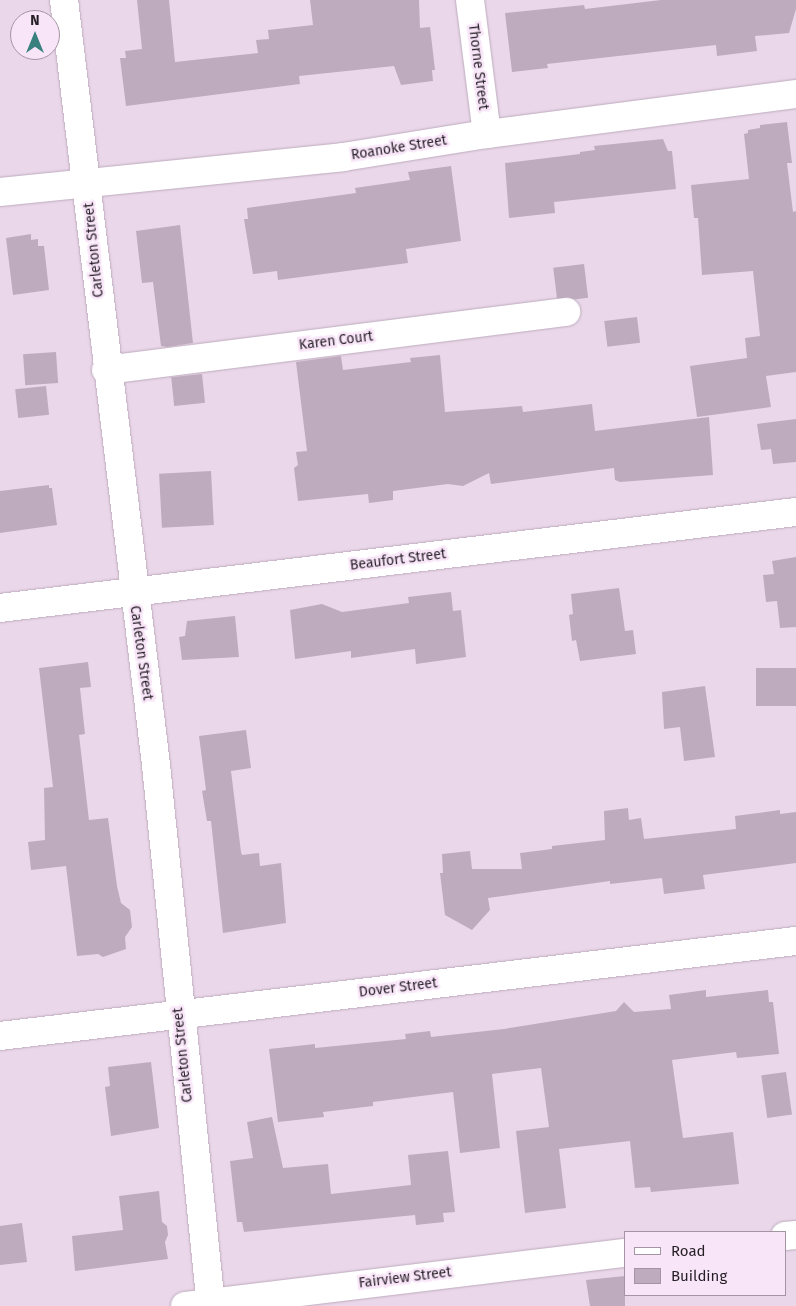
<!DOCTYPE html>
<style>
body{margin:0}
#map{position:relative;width:796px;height:1306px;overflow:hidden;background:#ead8ea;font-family:"Fira Sans",sans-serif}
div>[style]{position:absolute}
.building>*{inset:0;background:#beacbe;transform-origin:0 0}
.roads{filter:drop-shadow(0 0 1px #bdabbd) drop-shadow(0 0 1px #bdabbd)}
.minor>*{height:28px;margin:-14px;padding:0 14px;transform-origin:14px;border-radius:14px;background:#fff}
span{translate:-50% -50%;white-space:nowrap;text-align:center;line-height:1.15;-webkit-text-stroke:5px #f8e5f8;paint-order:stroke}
.street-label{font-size:14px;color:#251e25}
.legend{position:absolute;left:624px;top:1231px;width:162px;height:65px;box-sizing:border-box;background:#f8e5f8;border:1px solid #a495a4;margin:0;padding:6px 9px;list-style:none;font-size:15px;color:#251e25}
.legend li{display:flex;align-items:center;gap:10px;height:25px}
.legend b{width:25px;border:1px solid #a495a4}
.north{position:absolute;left:10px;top:10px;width:50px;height:50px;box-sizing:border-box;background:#f8e5f8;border:1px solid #a495a4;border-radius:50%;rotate:0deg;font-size:14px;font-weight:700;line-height:20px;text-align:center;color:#251e25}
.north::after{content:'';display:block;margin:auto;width:18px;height:22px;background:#38817f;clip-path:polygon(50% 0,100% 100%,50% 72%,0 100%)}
</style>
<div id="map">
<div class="building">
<i style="clip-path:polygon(137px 0,169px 0,175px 62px,258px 53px,256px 40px,269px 39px,268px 30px,313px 25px,310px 0,419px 0,420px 28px,430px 27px,435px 70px,432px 70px,433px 81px,401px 85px,394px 66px,299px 76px,300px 84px,126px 106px,120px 58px,126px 58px,125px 51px,142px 49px)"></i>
<i style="clip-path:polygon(661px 0,796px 0,796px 9px,789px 33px,755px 36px,757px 51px,717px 56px,716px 45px,547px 64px,548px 68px,512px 72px,505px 13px,584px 5px,585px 9px)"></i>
<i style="clip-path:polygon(787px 122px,792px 163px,787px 163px,793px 212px,796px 211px,796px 372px,766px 376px,771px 407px,697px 417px,690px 366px,747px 358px,745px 338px,760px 336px,753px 271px,702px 275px,698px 218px,694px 218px,691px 185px,749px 179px,744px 134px,748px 133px,748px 130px,760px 128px,760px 125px)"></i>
<i style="clip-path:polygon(663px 139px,668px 151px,672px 151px,676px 189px,554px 202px,555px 213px,509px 218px,505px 163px,580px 154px,580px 152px,595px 150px,594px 146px)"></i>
<i style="clip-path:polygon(451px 166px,461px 241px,406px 249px,408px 263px,278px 280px,277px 271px,253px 274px,244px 219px,248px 219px,247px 208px,356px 193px,355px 188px,410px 180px,408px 172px)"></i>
<i style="clip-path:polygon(180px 225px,193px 343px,167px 347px,161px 346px,153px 282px,142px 283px,136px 231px)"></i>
<i style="clip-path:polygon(31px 234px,31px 240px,38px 239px,38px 246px,44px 246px,49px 290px,13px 295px,6px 238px)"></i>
<i style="left:584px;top:264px;width:34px;height:31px;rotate:83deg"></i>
<i style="left:637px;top:317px;width:26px;height:33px;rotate:83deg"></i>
<i style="left:56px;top:352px;width:31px;height:33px;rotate:86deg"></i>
<i style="clip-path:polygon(440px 355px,445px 412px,522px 406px,523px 412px,592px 404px,595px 431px,709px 417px,713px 475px,620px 482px,615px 480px,614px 468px,491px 484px,489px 473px,463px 486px,448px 484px,393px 491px,393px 500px,369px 503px,368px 494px,298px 501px,294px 468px,298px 465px,296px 452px,307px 451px,296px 362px,341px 356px,343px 370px,411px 362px,410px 358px)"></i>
<i style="left:202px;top:374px;width:29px;height:31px;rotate:84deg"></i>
<i style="left:46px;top:386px;width:29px;height:31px;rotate:84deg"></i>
<i style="clip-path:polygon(796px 419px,796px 462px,773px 464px,771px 449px,761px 450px,757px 424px)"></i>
<i style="left:211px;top:471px;width:54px;height:52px;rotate:87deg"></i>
<i style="clip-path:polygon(49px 485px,49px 488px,52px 488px,57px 525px,0 533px,0 491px)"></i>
<i style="clip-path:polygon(796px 557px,796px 627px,780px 628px,777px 601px,766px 602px,763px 575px,774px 574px,772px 561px)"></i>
<i style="clip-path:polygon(619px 588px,625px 631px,633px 630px,636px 654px,580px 661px,576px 640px,572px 641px,569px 615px,573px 614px,571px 594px)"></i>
<i style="clip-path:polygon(451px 592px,453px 611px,461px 610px,466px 657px,416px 664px,415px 649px,351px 658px,351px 651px,295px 659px,290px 610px,322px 604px,342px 612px,409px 603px,408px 597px)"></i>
<i style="clip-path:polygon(235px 616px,239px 657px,182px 660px,179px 637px,185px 636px,187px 621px)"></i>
<i style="clip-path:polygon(88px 662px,91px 687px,80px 688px,85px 734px,79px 735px,89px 820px,108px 818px,117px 886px,121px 903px,130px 910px,132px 927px,125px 937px,126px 949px,103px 957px,98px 954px,77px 956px,66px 866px,31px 870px,28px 842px,45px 840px,44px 788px,53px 787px,39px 668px)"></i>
<i style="left:796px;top:668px;width:38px;height:40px;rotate:90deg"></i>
<i style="clip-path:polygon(705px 686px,715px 757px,684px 761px,680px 727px,664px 729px,662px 692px)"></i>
<i style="clip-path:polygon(246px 730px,251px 768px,231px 771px,241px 852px,242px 855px,259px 853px,260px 866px,281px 863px,286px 923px,223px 933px,211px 821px,207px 821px,202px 791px,206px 790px,199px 736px)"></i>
<i style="clip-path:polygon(628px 808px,629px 820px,641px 818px,644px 839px,736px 829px,735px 816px,780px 810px,780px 814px,796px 812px,796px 863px,703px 875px,705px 889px,664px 894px,662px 878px,610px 884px,610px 881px,488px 898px,490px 910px,472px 930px,445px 915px,440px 873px,443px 873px,442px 854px,470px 851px,472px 869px,522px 869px,520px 853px,552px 849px,552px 846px,605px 840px,604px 811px)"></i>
<i style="clip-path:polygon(706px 990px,706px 997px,768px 990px,769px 1002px,773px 1002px,779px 1054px,737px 1058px,736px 1052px,672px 1060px,683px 1138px,733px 1132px,739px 1184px,651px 1192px,650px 1187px,635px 1188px,630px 1141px,559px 1149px,566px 1208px,525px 1213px,516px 1131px,549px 1127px,541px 1068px,492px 1074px,500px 1148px,460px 1153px,453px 1092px,373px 1102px,373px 1106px,323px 1112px,324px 1117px,278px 1122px,269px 1049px,315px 1044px,315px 1048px,406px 1039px,405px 1034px,430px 1031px,431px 1037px,504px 1029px,616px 1011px,624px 1002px,634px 1012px,671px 1009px,669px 995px)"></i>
<i style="clip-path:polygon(151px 1062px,159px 1128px,111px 1136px,105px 1087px,110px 1086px,108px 1067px)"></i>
<i style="left:786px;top:1072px;width:43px;height:25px;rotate:82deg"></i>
<i style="clip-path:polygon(272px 1117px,283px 1168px,328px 1164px,331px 1194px,411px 1185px,408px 1155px,448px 1151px,455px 1212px,443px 1213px,444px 1222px,416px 1225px,415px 1215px,244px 1232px,242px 1222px,237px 1222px,230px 1161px,253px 1158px,247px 1122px)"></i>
<i style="clip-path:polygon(159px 1191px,162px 1222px,167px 1226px,168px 1235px,165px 1242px,168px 1259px,75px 1271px,72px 1236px,123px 1230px,119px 1196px)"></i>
<i style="clip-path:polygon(22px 1223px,27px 1262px,0 1265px,0 1226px)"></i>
<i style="clip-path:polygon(625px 1276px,625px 1306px,590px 1306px,586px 1280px)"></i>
</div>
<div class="roads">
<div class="minor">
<i style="left:64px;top:0;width:771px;rotate:83.14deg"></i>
<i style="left:156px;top:765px;width:544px;rotate:84.2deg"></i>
<i style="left:470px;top:0;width:135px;rotate:82.8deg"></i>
<i style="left:0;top:192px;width:345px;rotate:-5.8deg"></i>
<i style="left:343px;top:157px;width:146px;rotate:-9.1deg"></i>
<i style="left:487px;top:134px;width:312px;rotate:-7.4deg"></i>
<i style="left:106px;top:370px;width:464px;rotate:-7.2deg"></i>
<i style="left:0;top:608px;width:802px;rotate:-6.88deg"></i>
<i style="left:0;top:1036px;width:802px;rotate:-6.81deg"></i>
<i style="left:785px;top:1236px;width:11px;rotate:-5deg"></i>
<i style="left:185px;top:1306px;width:443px;rotate:-6.9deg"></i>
</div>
</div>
<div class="street-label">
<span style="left:478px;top:67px;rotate:83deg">Thorne Street</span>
<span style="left:399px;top:148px;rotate:-9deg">Roanoke Street</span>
<span style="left:94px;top:250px;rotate:-96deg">Carleton Street</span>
<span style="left:336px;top:341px;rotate:-7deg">Karen Court</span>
<span style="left:398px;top:560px;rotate:-7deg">Beaufort Street</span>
<span style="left:141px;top:653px;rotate:82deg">Carleton Street</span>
<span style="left:398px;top:988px;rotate:-7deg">Dover Street</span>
<span style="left:183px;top:1055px;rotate:-96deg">Carleton Street</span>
<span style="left:405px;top:1278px;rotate:-7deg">Fairview Street</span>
</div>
<ul class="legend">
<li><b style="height:6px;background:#fff"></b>Road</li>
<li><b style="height:14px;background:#beacbe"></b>Building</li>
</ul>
<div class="north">N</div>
</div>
